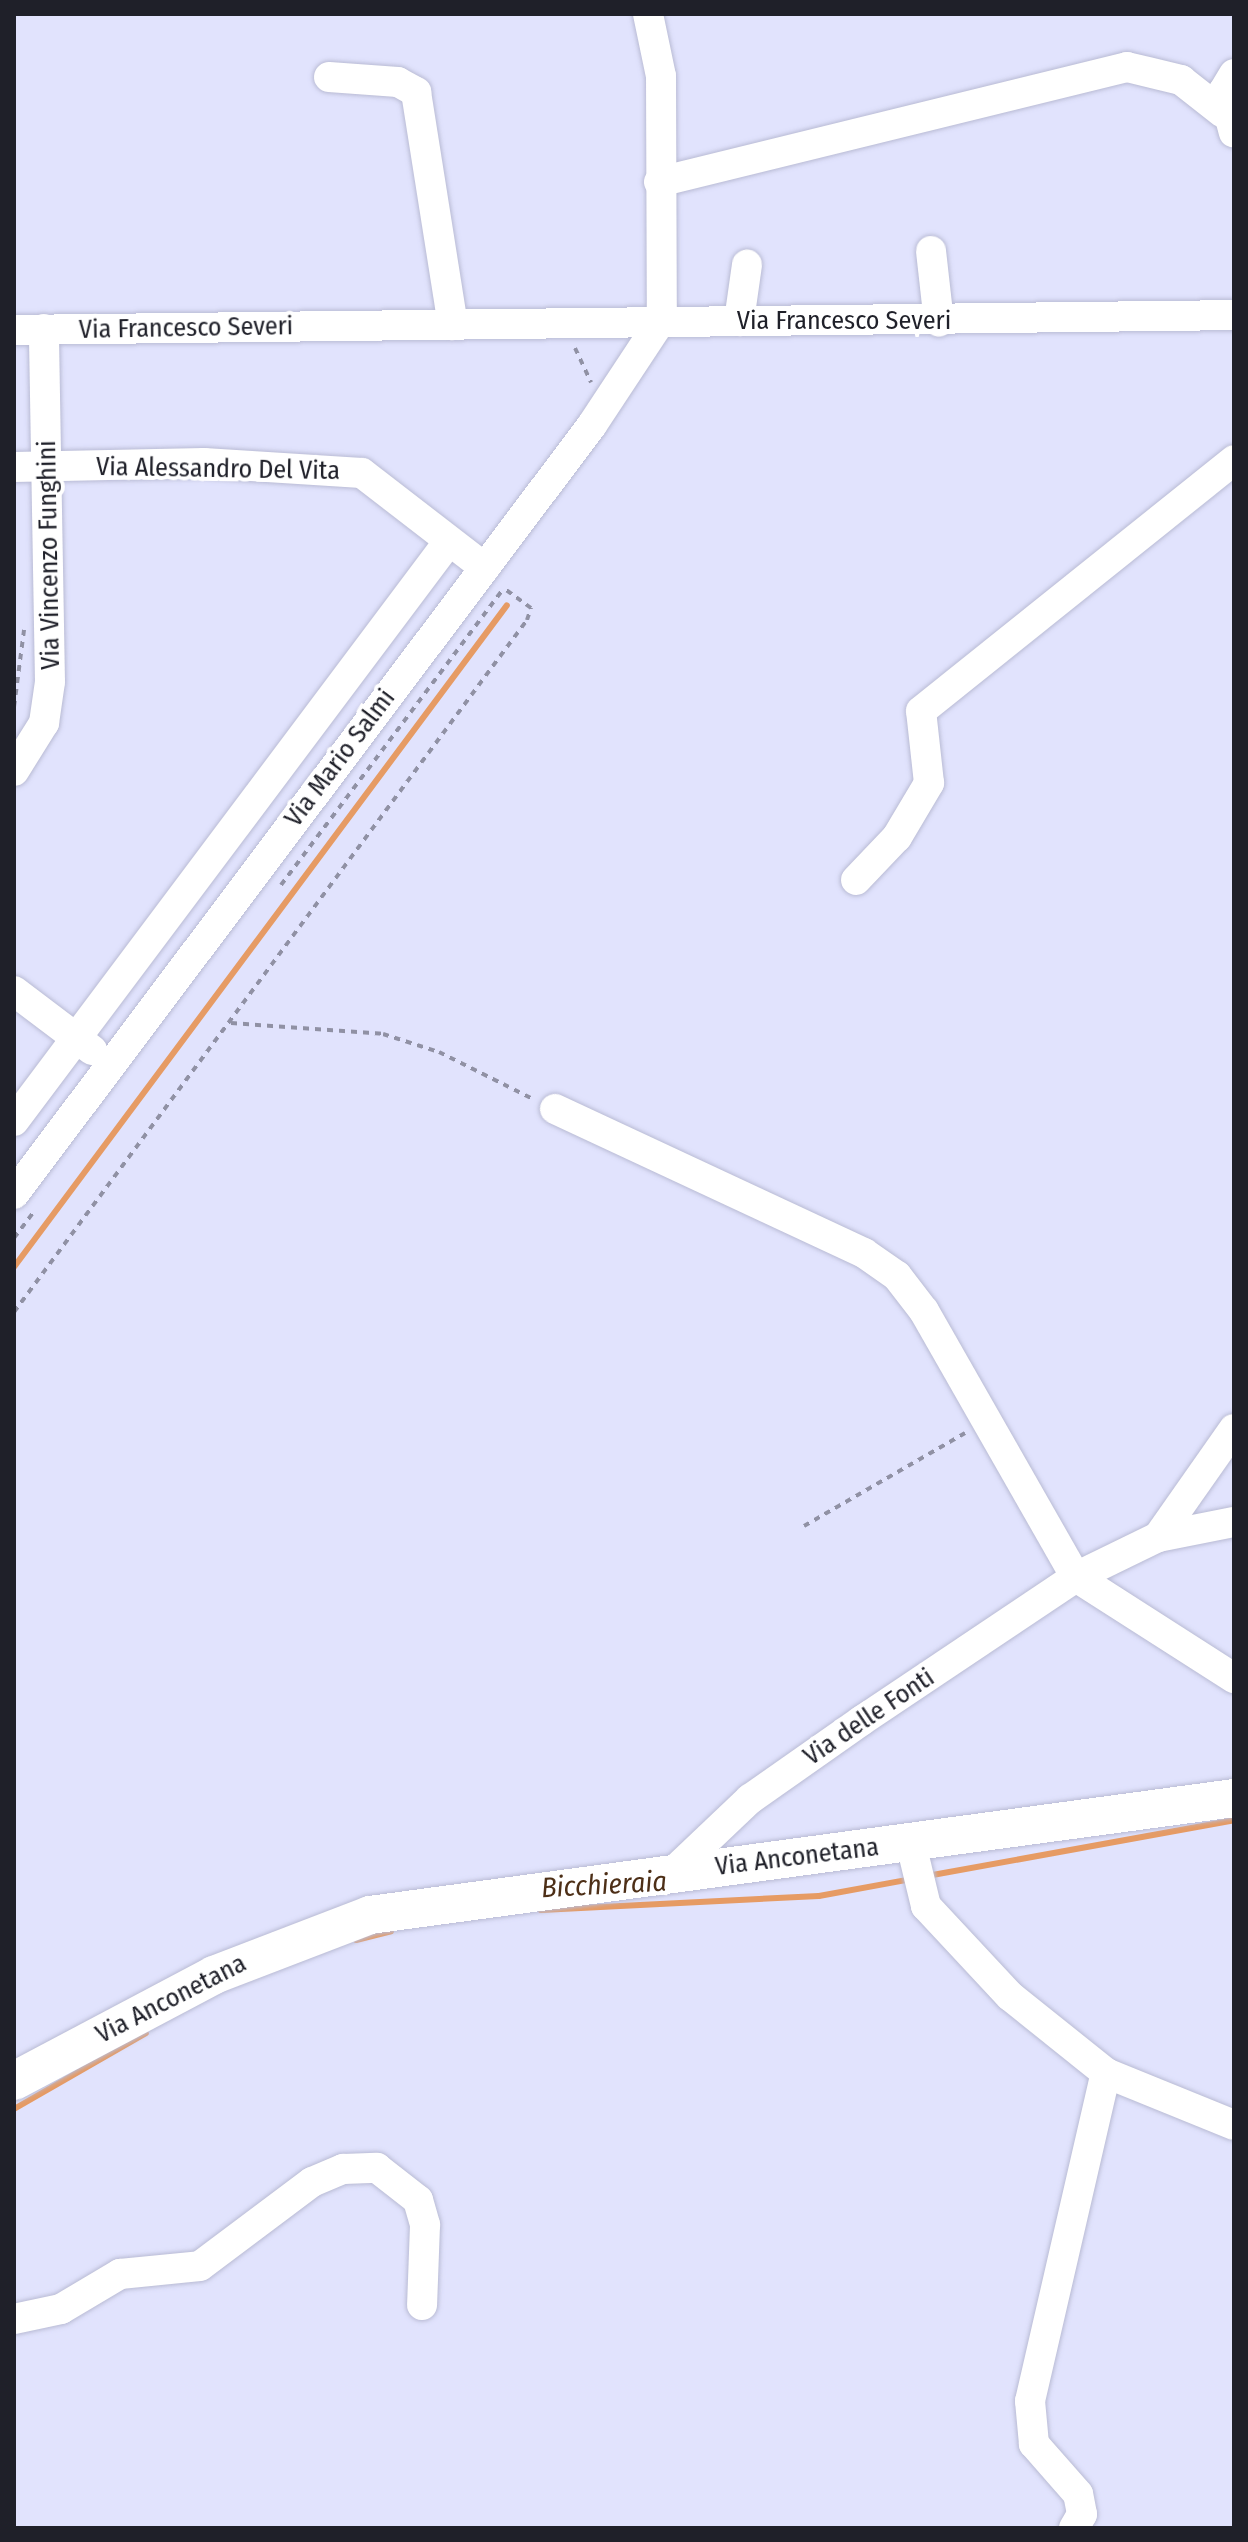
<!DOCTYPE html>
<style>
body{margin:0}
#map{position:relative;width:1248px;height:2542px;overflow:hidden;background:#e1e3fd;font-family:"Fira Sans Condensed",sans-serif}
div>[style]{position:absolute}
.stream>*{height:6px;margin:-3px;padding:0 3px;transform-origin:3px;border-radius:3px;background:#e69b64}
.path>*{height:4px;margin-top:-2px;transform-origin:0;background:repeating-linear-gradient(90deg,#9091a4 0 6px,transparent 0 12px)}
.roads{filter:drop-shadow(0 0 2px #b9bbd4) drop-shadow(0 0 2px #b9bbd4)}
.minor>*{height:30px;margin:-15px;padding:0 15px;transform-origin:15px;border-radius:15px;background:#fff}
.major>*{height:38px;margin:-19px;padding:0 19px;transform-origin:19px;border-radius:19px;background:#fff}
span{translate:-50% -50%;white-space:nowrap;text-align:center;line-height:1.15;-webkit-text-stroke:8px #fff;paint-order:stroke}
.street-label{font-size:26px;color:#1f2029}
.water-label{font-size:28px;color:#4d2f17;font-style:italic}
.frame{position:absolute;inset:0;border:16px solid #1f2029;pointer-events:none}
</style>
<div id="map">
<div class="stream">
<i style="left:14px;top:1267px;width:825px;rotate:-53.32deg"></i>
<i style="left:927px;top:1876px;width:312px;rotate:-10.3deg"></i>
<i style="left:541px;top:1910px;width:278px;rotate:-2.9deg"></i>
<i style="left:819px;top:1896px;width:95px;rotate:-10.4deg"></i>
<i style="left:356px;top:1940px;width:36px;rotate:-14deg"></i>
<i style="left:14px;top:2109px;width:152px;rotate:-29.9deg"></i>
</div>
<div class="path">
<i style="left:575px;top:348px;width:38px;rotate:65deg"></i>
<i style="left:14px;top:707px;width:78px;rotate:-82.6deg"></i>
<i style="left:281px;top:885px;width:371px;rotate:-53.1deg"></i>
<i style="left:231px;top:1023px;width:152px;rotate:4.1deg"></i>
<i style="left:383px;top:1034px;width:59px;rotate:17.8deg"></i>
<i style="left:439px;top:1052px;width:105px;rotate:26.6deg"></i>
<i style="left:14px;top:1238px;width:34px;rotate:-53deg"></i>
<i style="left:14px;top:1312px;width:861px;rotate:-53.45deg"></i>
<i style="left:527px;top:620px;width:13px;rotate:-72deg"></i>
<i style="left:531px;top:608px;width:34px;rotate:-144deg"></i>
<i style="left:804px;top:1526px;width:186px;rotate:-30deg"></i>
</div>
<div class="roads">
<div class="minor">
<i style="left:648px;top:14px;width:63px;rotate:78.2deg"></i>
<i style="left:661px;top:76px;width:243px;rotate:89.8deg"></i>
<i style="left:1234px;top:74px;width:21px;rotate:121deg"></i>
<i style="left:1223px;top:92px;width:42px;rotate:75deg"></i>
<i style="left:329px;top:77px;width:69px;rotate:4.1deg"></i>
<i style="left:398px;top:82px;width:21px;rotate:29deg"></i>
<i style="left:416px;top:92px;width:236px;rotate:81deg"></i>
<i style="left:659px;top:182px;width:482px;rotate:-13.8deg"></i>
<i style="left:1127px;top:67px;width:56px;rotate:13.5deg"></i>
<i style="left:1181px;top:80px;width:53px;rotate:38.2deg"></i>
<i style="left:931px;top:251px;width:71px;rotate:83.6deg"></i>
<i style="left:739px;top:321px;width:57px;rotate:-81.9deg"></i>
<i style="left:14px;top:330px;width:1220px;rotate:-0.7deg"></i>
<i style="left:14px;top:467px;width:190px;rotate:-1.2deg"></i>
<i style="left:204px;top:463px;width:158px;rotate:3.6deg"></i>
<i style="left:362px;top:473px;width:155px;rotate:37.7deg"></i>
<i style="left:14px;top:771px;width:57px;rotate:-58deg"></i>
<i style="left:44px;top:723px;width:41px;rotate:-81.7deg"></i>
<i style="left:50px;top:682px;width:353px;rotate:-91deg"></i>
<i style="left:856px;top:880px;width:59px;rotate:-46.4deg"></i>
<i style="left:897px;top:837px;width:63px;rotate:-59.3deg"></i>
<i style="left:929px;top:783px;width:72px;rotate:-96.3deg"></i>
<i style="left:921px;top:711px;width:401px;rotate:-38.7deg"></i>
<i style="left:14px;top:991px;width:98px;rotate:37.1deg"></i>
<i style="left:555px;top:1109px;width:341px;rotate:25deg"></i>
<i style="left:864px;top:1253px;width:40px;rotate:34.9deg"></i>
<i style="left:897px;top:1276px;width:44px;rotate:52.4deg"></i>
<i style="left:924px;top:1311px;width:306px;rotate:60.3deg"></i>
<i style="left:1076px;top:1577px;width:188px;rotate:32.6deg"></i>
<i style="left:14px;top:1121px;width:725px;rotate:-53.13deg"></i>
<i style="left:14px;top:1194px;width:962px;rotate:-53.07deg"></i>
<i style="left:592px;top:425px;width:127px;rotate:-56.6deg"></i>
<i style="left:1158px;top:1537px;width:77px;rotate:-11.2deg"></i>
<i style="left:911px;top:1844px;width:64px;rotate:76.4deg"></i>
<i style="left:926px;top:1906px;width:123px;rotate:47deg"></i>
<i style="left:1010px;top:1996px;width:123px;rotate:38.7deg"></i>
<i style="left:1106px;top:2073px;width:138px;rotate:22.1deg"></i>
<i style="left:674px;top:1871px;width:105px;rotate:-43.5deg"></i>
<i style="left:750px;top:1799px;width:136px;rotate:-35.1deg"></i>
<i style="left:861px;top:1721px;width:259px;rotate:-33.8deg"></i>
<i style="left:1076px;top:1577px;width:91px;rotate:-26deg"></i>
<i style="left:1158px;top:1537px;width:132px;rotate:-54.9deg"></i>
<i style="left:14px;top:2319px;width:48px;rotate:-12deg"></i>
<i style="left:61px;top:2309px;width:69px;rotate:-30.7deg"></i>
<i style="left:120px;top:2274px;width:80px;rotate:-5.7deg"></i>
<i style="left:200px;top:2266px;width:140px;rotate:-36.9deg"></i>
<i style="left:312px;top:2182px;width:34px;rotate:-23deg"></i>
<i style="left:343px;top:2169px;width:34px;rotate:-2deg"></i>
<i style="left:377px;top:2168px;width:52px;rotate:38deg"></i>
<i style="left:418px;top:2200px;width:26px;rotate:74deg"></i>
<i style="left:425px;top:2225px;width:80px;rotate:92.1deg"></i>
<i style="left:1074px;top:2528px;width:16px;rotate:-60deg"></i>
<i style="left:1082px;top:2514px;width:20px;rotate:-101deg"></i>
<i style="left:1078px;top:2494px;width:67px;rotate:-131.3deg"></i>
<i style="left:1034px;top:2444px;width:43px;rotate:-95.3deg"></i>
<i style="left:1030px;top:2401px;width:337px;rotate:-77deg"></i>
</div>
<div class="major">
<i style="left:14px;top:2081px;width:226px;rotate:-27.9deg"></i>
<i style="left:214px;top:1975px;width:167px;rotate:-21deg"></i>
<i style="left:370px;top:1915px;width:872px;rotate:-7.71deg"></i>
</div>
</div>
<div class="street-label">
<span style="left:844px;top:321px">Via Francesco Severi</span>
<span style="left:186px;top:328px;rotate:-1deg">Via Francesco Severi</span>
<span style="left:218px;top:469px;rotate:1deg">Via Alessandro Del Vita</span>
<span style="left:49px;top:555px;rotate:-91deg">Via Vincenzo Funghini</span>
<span style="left:340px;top:758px;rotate:-53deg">Via Mario Salmi</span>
<span style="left:869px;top:1717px;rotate:-34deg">Via delle Fonti</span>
<span style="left:797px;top:1857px;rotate:-7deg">Via Anconetana</span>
<span style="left:171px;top:1999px;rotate:-27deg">Via Anconetana</span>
</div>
<div class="water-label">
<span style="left:604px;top:1885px;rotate:-3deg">Bicchieraia</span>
</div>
<div class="frame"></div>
</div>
